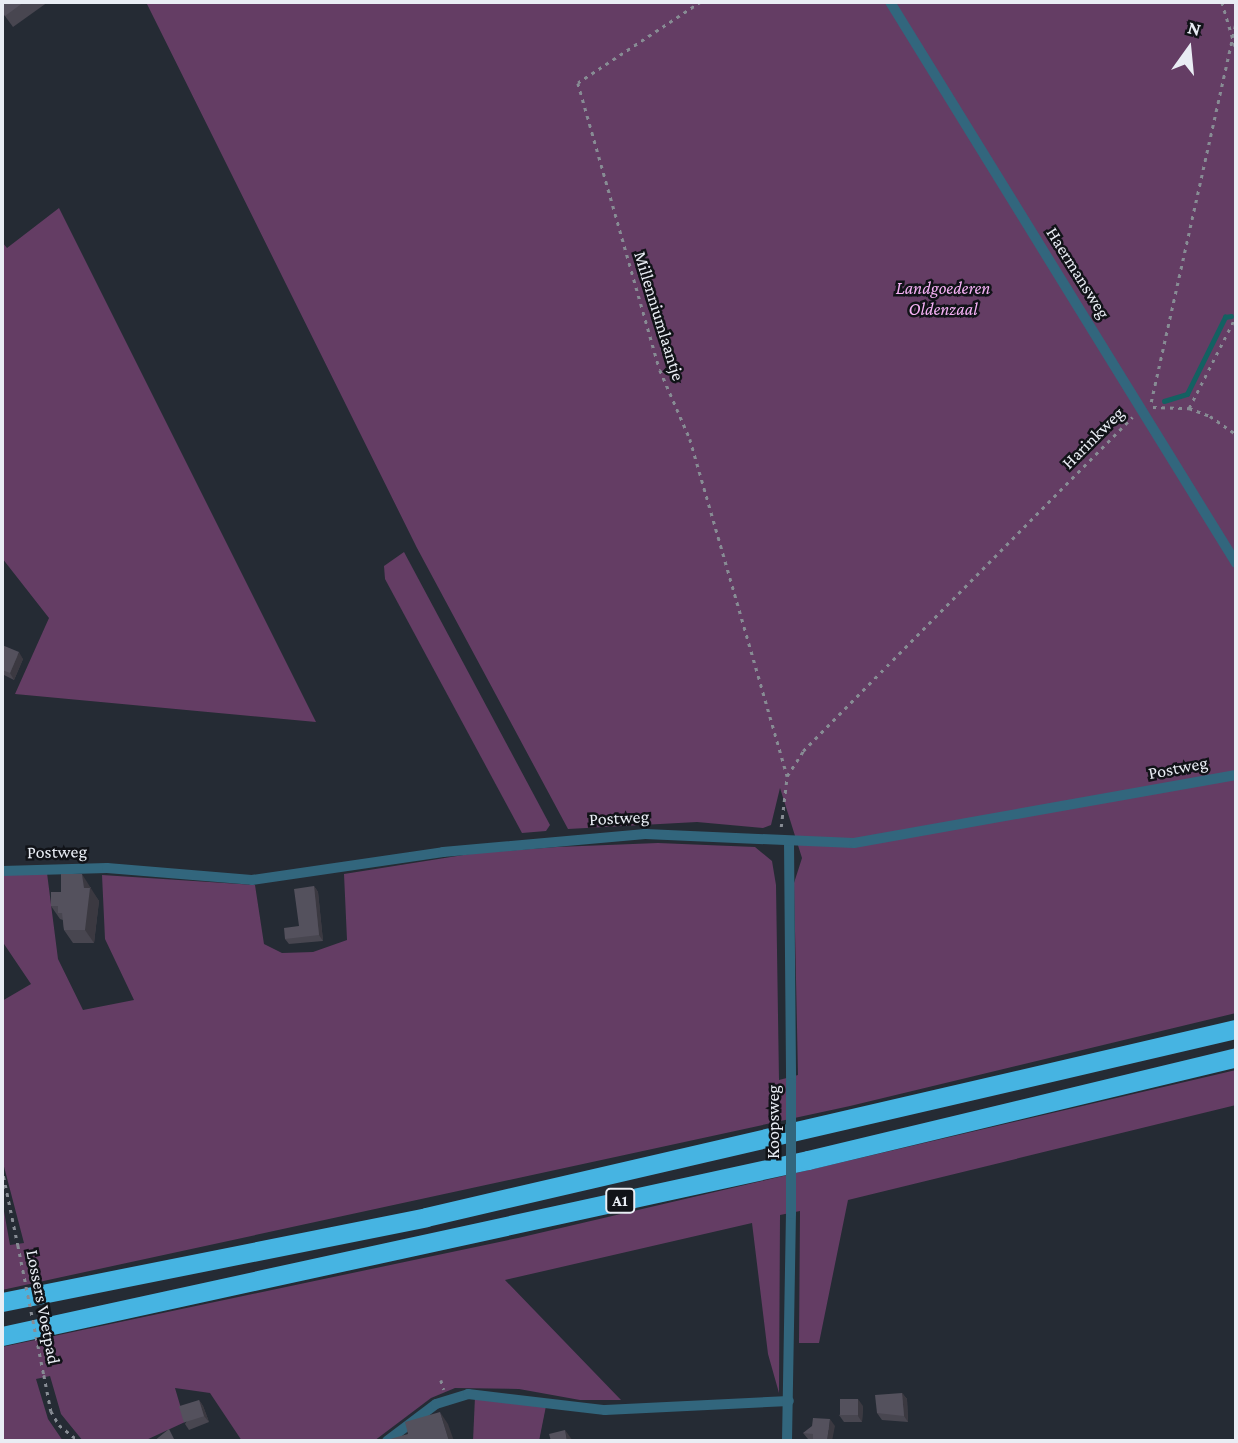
<!DOCTYPE html>
<style>
body{margin:0}
#map{position:relative;width:1238px;height:1443px;overflow:hidden;background:#252b34;font-family:"Crimson Pro",serif}
div>[style]{position:absolute}
.green>*{inset:0;background:#643d64}
.stream>*{height:4.5px;margin:-2.25px;padding:0 2.25px;transform-origin:2.25px;border-radius:2.25px;background:#146162}
.path>*{height:2.5px;margin-top:-1.25px;transform-origin:0;background:repeating-linear-gradient(90deg,#878c94 0 3.5px,transparent 0 8.5px)}
.minor>*{height:10px;margin:-5px;padding:0 5px;transform-origin:5px;border-radius:5px;background:#32667d}
.motorway>*{height:19px;margin:-9.5px;padding:0 9.5px;transform-origin:9.5px;border-radius:9.5px;background:#46b4e2}
.path-bridge>*{height:2.5px;margin-top:-1.25px;transform-origin:0;background:repeating-linear-gradient(90deg,#878c94 0 3.5px,transparent 0 8.5px)}
.minor-bridge>*{height:10px;margin:-5px;padding:0 5px;transform-origin:5px;border-radius:5px;background:#32667d}
.wall>*{inset:0;background:#484650}
.shaded-wall>*{inset:0;background:#3b3941}
.building>*{inset:0;background:#54515d;transform-origin:0 0}
span{translate:-50% -50%;white-space:nowrap;text-align:center;line-height:1.15;-webkit-text-stroke:5px #111318;paint-order:stroke}
.shield-label span{padding:2px 5px;background:#111318;border:2px solid;border-radius:5px;-webkit-text-stroke-width:0}
.shield-label{font-size:16px;color:#e9edf4;font-weight:700}
.street-label{font-size:18px;color:#e9edf4}
.park-label{font-size:18px;color:#f7b2f6;font-style:italic}
.frame{position:absolute;inset:0;border:4px solid #e9edf4;pointer-events:none}
.north{position:absolute;left:1154px;top:14px;width:70px;height:70px;-webkit-text-stroke:5px #111318;paint-order:stroke;rotate:15deg;font-size:19px;font-weight:700;line-height:28px;text-align:center;color:#e9edf4}
.north::after{content:'';display:block;margin:auto;width:24px;height:32px;background:#e9edf4;clip-path:polygon(50% 0,100% 100%,50% 72%,0 100%)}
</style>
<div id="map">
<div class="green">
<i style="clip-path:polygon(146px 2px,1236px 2px,1236px 1013px,850px 1106px,2px 1290px,2px 1200px,10px 1245px,24px 1243px,2px 1159px,2px 1001px,31px 984px,2px 941px,2px 875px,47px 873px,58px 959px,83px 1010px,134px 1000px,105px 939px,102px 875px,255px 885px,264px 944px,282px 953px,313px 952px,347px 940px,344px 874px,476px 853px,557px 847px,658px 843px,755px 847px,772px 861px,776px 885px,779px 1080px,798px 1075px,794px 883px,802px 858px,780px 788px,771px 825px,763px 828px,697px 822px,568px 829px,417px 548px)"></i>
<i style="clip-path:polygon(59px 208px,316px 722px,15px 694px,49px 618px,2px 558px,2px 242px,7px 248px)"></i>
<i style="clip-path:polygon(404px 552px,550px 825px,546px 831px,522px 833px,385px 579px,384px 566px)"></i>
<i style="clip-path:polygon(1236px 1070px,1236px 1105px,848px 1200px,819px 1343px,799px 1343px,800px 1211px,780px 1215px,779px 1393px,768px 1354px,752px 1223px,505px 1280px,621px 1400px,580px 1400px,519px 1389px,455px 1388px,431px 1398px,374px 1441px,242px 1441px,210px 1393px,175px 1388px,185px 1422px,144px 1441px,83px 1441px,61px 1414px,50px 1376px,36px 1379px,48px 1419px,63px 1441px,2px 1441px,2px 1347px,518px 1238px)"></i>
<i style="clip-path:polygon(475px 1397px,546px 1406px,539px 1441px,473px 1441px)"></i>
</div>
<div class="stream">
<i style="left:1164px;top:401px;width:24px;rotate:-17deg"></i>
<i style="left:1187px;top:394px;width:86px;rotate:-63.7deg"></i>
<i style="left:1225px;top:317px;width:6px;rotate:-9deg"></i>
</div>
<div class="path">
<i style="left:701px;top:2px;width:147px;rotate:146.6deg"></i>
<i style="left:578px;top:83px;width:298px;rotate:74.1deg"></i>
<i style="left:660px;top:370px;width:75px;rotate:66.5deg"></i>
<i style="left:690px;top:439px;width:351px;rotate:73.9deg"></i>
<i style="left:1222px;top:2px;width:49px;rotate:73.4deg"></i>
<i style="left:1151px;top:402px;width:388px;rotate:-77.4deg"></i>
<i style="left:1153px;top:407px;width:36px;rotate:2deg"></i>
<i style="left:1189px;top:408px;width:103px;rotate:-62.9deg"></i>
<i style="left:1189px;top:408px;width:22px;rotate:21deg"></i>
<i style="left:1210px;top:416px;width:32px;rotate:35deg"></i>
<i style="left:781px;top:827px;width:51px;rotate:-83.3deg"></i>
<i style="left:787px;top:776px;width:30px;rotate:-57deg"></i>
<i style="left:803px;top:751px;width:469px;rotate:-45.4deg"></i>
<i style="left:2px;top:1168px;width:79px;rotate:78.3deg"></i>
<i style="left:44px;top:1375px;width:37px;rotate:79deg"></i>
<i style="left:51px;top:1411px;width:16px;rotate:60deg"></i>
<i style="left:59px;top:1425px;width:26px;rotate:39deg"></i>
<i style="left:441px;top:1380px;width:10px;rotate:73deg"></i>
</div>
<div class="minor">
<i style="left:890px;top:2px;width:659px;rotate:58.34deg"></i>
<i style="left:789px;top:842px;width:241px;rotate:89.5deg"></i>
<i style="left:2px;top:871px;width:105px;rotate:-1.6deg"></i>
<i style="left:107px;top:868px;width:145px;rotate:4.7deg"></i>
<i style="left:252px;top:880px;width:193px;rotate:-8.3deg"></i>
<i style="left:443px;top:852px;width:203px;rotate:-5.1deg"></i>
<i style="left:645px;top:834px;width:209px;rotate:2.5deg"></i>
<i style="left:854px;top:843px;width:388px;rotate:-10.1deg"></i>
<i style="left:387px;top:1441px;width:61px;rotate:-37.1deg"></i>
<i style="left:436px;top:1404px;width:34px;rotate:-17deg"></i>
<i style="left:468px;top:1394px;width:138px;rotate:6.7deg"></i>
<i style="left:605px;top:1410px;width:184px;rotate:-2.8deg"></i>
<i style="left:787px;top:1441px;width:227px;rotate:-89deg"></i>
</div>
<div class="motorway">
<i style="left:2px;top:1302px;width:432px;rotate:-11.3deg"></i>
<i style="left:426px;top:1217px;width:832px;rotate:-13.07deg"></i>
<i style="left:2px;top:1336px;width:825px;rotate:-12.32deg"></i>
<i style="left:808px;top:1160px;width:440px;rotate:-13.5deg"></i>
</div>
<div class="path-bridge">
<i style="left:18px;top:1245px;width:133px;rotate:78.7deg"></i>
</div>
<div class="minor-bridge">
<i style="left:791px;top:1083px;width:131px;rotate:90deg"></i>
</div>
<div class="wall">
<i style="clip-path:polygon(2px 2px,48px 2px,13px 27px,2px 12px)"></i>
<i style="clip-path:polygon(2px 645px,23px 659px,14px 680px,2px 674px)"></i>
<i style="clip-path:polygon(314px 886px,318px 892px,323px 941px,289px 944px,285px 939px,299px 926px)"></i>
<i style="clip-path:polygon(91px 887px,91px 890px,99px 901px,94px 943px,73px 943px,64px 930px,63px 920px,60px 919px,51px 906px,61px 892px)"></i>
<i style="clip-path:polygon(902px 1393px,907px 1399px,908px 1422px,882px 1420px,877px 1413px)"></i>
<i style="clip-path:polygon(199px 1400px,203px 1406px,209px 1422px,189px 1430px,185px 1424px)"></i>
<i style="clip-path:polygon(863px 1406px,862px 1422px,844px 1422px,839px 1415px)"></i>
<i style="clip-path:polygon(835px 1426px,813px 1440px,808px 1439px,803px 1433px)"></i>
</div>
<div class="shaded-wall">
<i style="clip-path:polygon(19px 652px,23px 659px,14px 680px,10px 673px)"></i>
<i style="clip-path:polygon(82px 874px,99px 901px,94px 943px,85px 930px)"></i>
<i style="clip-path:polygon(314px 886px,318px 892px,323px 941px,319px 935px)"></i>
<i style="clip-path:polygon(902px 1393px,907px 1399px,908px 1422px,904px 1416px)"></i>
<i style="clip-path:polygon(858px 1399px,863px 1406px,862px 1422px,858px 1416px)"></i>
<i style="clip-path:polygon(199px 1400px,203px 1406px,209px 1422px,204px 1416px)"></i>
<i style="clip-path:polygon(440px 1412px,448px 1424px,454px 1441px,449px 1441px)"></i>
<i style="clip-path:polygon(830px 1419px,835px 1426px,832px 1441px,827px 1441px)"></i>
<i style="clip-path:polygon(565px 1430px,573px 1441px,567px 1441px)"></i>
</div>
<div class="building">
<i style="clip-path:polygon(2px 2px,24px 2px,5px 16px,2px 12px)"></i>
<i style="clip-path:polygon(2px 645px,19px 652px,10px 673px,2px 670px)"></i>
<i style="clip-path:polygon(61px 874px,82px 874px,84px 888px,90px 888px,85px 930px,64px 930px,62px 913px,58px 913px,58px 906px,51px 906px,51px 892px,61px 892px)"></i>
<i style="clip-path:polygon(314px 886px,319px 935px,285px 939px,284px 928px,299px 926px,294px 889px)"></i>
<i style="clip-path:polygon(902px 1393px,904px 1416px,877px 1413px,875px 1395px)"></i>
<i style="left:840px;top:1399px;width:18px;height:16px"></i>
<i style="left:199px;top:1400px;width:17px;height:21px;rotate:73deg"></i>
<i style="clip-path:polygon(440px 1412px,449px 1441px,383px 1441px,408px 1434px,405px 1422px)"></i>
<i style="clip-path:polygon(813px 1418px,830px 1419px,827px 1441px,813px 1441px,813px 1434px,803px 1433px,812px 1426px)"></i>
<i style="clip-path:polygon(169px 1429px,175px 1441px,154px 1441px)"></i>
<i style="clip-path:polygon(565px 1430px,567px 1441px,551px 1441px,549px 1434px)"></i>
</div>
<div class="shield-label">
<span style="left:620px;top:1201px">A1</span>
</div>
<div class="street-label">
<span style="left:1078px;top:273px;rotate:58deg">Haermansweg</span>
<span style="left:659px;top:316px;rotate:73deg">Millenniumlaantje</span>
<span style="left:1093px;top:438px;rotate:-45deg">Harinkweg</span>
<span style="left:1178px;top:768px;rotate:-11deg">Postweg</span>
<span style="left:619px;top:818px;rotate:-3deg">Postweg</span>
<span style="left:57px;top:852px;rotate:-1deg">Postweg</span>
<span style="left:773px;top:1122px;rotate:-90deg">Koopsweg</span>
<span style="left:43px;top:1307px;rotate:79deg">Lossers Voetpad</span>
</div>
<div class="park-label">
<span style="left:943px;top:299px">Landgoederen<br>Oldenzaal</span>
</div>
<div class="frame"></div>
<div class="north">N</div>
</div>
